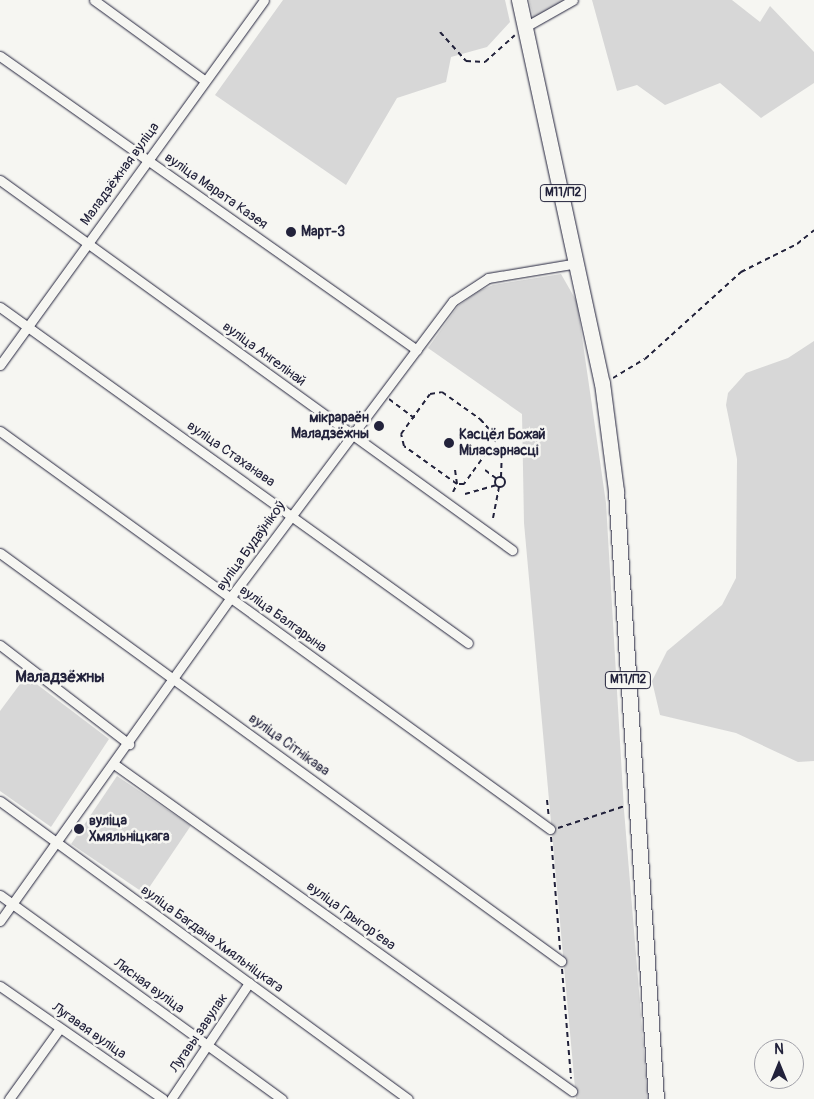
<!DOCTYPE html>
<meta charset="utf-8">
<style>
body{margin:0}
#map{position:relative;width:814px;height:1099px;overflow:hidden;background:#f6f6f2;font-family:Pangolin,sans-serif}
div>[style]{position:absolute}
.green>*{inset:0;background:#d7d7d7;transform-origin:0 0}
.path>*{height:2px;margin-top:-1px;transform-origin:0;background:repeating-linear-gradient(90deg,#22223b 0 5px,transparent 0 9px)}
.path>.ring{margin:-1px;padding:0;box-sizing:content-box;background:none;border:2px solid #22223b;border-radius:50%}
.roads{filter:drop-shadow(0 0 1px #22223b) drop-shadow(0 0 1px #22223b)}
.minor>*{height:9px;margin:-4.5px;padding:0 4.5px;transform-origin:4.5px;border-radius:4.5px;background:#f6f6f2}
.trunk>*{height:15px;margin:-7.5px;padding:0 7.5px;transform-origin:7.5px;border-radius:7.5px;background:#f6f6f2}
.dots>*{width:14px;height:14px;translate:-50% -50%;box-sizing:border-box;border:2px solid #f6f6f2;border-radius:50%}
span{translate:-50% -50%;white-space:nowrap;text-align:center;line-height:1.15;-webkit-text-stroke:5px #f6f6f2;paint-order:stroke}
.shield-label span{padding:1px 4px;background:#f6f6f2;border:1px solid;border-radius:4px;-webkit-text-stroke-width:0}
.shield-label{font-size:12px;color:#22223b;font-weight:700}
.street-label{font-size:14px;color:#22223b}
.poi-label{font-size:14px;color:#22223b;font-weight:700}
.left{translate:0 -50%;text-align:left}
.right{translate:-100% -50%;text-align:right}
.quarter-label{font-size:16px;color:#22223b;font-weight:700}
.north{position:absolute;left:754px;top:1039px;width:50px;height:50px;box-sizing:border-box;background:#f6f6f2;border:1px solid #a1a1a9;border-radius:50%;rotate:0deg;font-size:14px;font-weight:700;line-height:20px;text-align:center;color:#22223b}
.north::after{content:'';display:block;margin:auto;width:18px;height:22px;background:#22223b;clip-path:polygon(50% 0,100% 100%,50% 72%,0 100%)}
</style>
<div id="map">
<div class="green">
<i style="clip-path:polygon(283px 0,505px 0,510px 22px,487px 47px,451px 57px,446px 82px,397px 98px,346px 185px,215px 95px)"></i>
<i style="clip-path:polygon(529px 0,578px 0,534px 20px)"></i>
<i style="clip-path:polygon(592px 0,732px 0,760px 22px,770px 6px,814px 52px,814px 83px,761px 118px,720px 83px,665px 105px,637px 85px,617px 91px)"></i>
<i style="clip-path:polygon(561px 274px,577px 302px,606px 503px,624px 810px,648px 1099px,576px 1099px,524px 523px,522px 414px,428px 348px,458px 306px,479px 291px,493px 285px)"></i>
<i style="clip-path:polygon(814px 341px,814px 761px,798px 762px,736px 733px,660px 715px,652px 681px,667px 651px,722px 605px,736px 578px,737px 459px,726px 405px,728px 393px,746px 373px,788px 358px)"></i>
<i style="clip-path:polygon(26px 676px,109px 739px,51px 827px,0 791px,0 711px)"></i>
<i style="left:117px;top:776px;width:89px;height:82px;rotate:34deg"></i>
</div>
<div class="path">
<i style="left:440px;top:32px;width:39px;rotate:48deg"></i>
<i style="left:466px;top:61px;width:19px;rotate:3deg"></i>
<i style="left:485px;top:62px;width:40px;rotate:-42deg"></i>
<i style="left:613px;top:378px;width:37px;rotate:-31deg"></i>
<i style="left:645px;top:359px;width:130px;rotate:-42.2deg"></i>
<i style="left:741px;top:272px;width:63px;rotate:-26.6deg"></i>
<i style="left:797px;top:244px;width:22px;rotate:-39deg"></i>
<i style="left:442px;top:392px;width:47px;rotate:35.4deg"></i>
<i style="left:480px;top:419px;width:25px;rotate:48deg"></i>
<i style="left:497px;top:438px;width:57px;rotate:125.7deg"></i>
<i style="left:464px;top:484px;width:7px;rotate:180deg"></i>
<i style="left:457px;top:484px;width:65px;rotate:-144.4deg"></i>
<i style="left:404px;top:446px;width:12px;rotate:-104deg"></i>
<i style="left:401px;top:434px;width:49px;rotate:-54.1deg"></i>
<i style="left:430px;top:394px;width:12px;rotate:-9deg"></i>
<i style="left:389px;top:399px;width:34px;rotate:37deg"></i>
<i style="left:485px;top:470px;width:15px;rotate:37deg"></i>
<i style="left:501px;top:477px;width:24px;rotate:-88deg"></i>
<i class="ring" style="left:495px;top:477px;width:8px;height:8px"></i>
<i style="left:453px;top:492px;width:9px;rotate:-63deg"></i>
<i style="left:457px;top:484px;width:15px;rotate:-98deg"></i>
<i style="left:465px;top:494px;width:32px;rotate:-16deg"></i>
<i style="left:493px;top:518px;width:32px;rotate:-79deg"></i>
<i style="left:547px;top:800px;width:18px;rotate:84deg"></i>
<i style="left:558px;top:828px;width:71px;rotate:-18.2deg"></i>
<i style="left:551px;top:837px;width:113px;rotate:85.4deg"></i>
<i style="left:562px;top:969px;width:110px;rotate:85.3deg"></i>
</div>
<div class="roads">
<div class="minor">
<i style="left:94px;top:0;width:136px;rotate:36deg"></i>
<i style="left:525px;top:27px;width:55px;rotate:-29.4deg"></i>
<i style="left:0;top:56px;width:510px;rotate:35.19deg"></i>
<i style="left:0;top:180px;width:632px;rotate:35.85deg"></i>
<i style="left:0;top:307px;width:576px;rotate:35.68deg"></i>
<i style="left:0;top:365px;width:450px;rotate:-54.1deg"></i>
<i style="left:0;top:431px;width:679px;rotate:35.89deg"></i>
<i style="left:0;top:553px;width:694px;rotate:36.03deg"></i>
<i style="left:0;top:645px;width:163px;rotate:37.5deg"></i>
<i style="left:114px;top:764px;width:563px;rotate:35.53deg"></i>
<i style="left:0;top:801px;width:505px;rotate:36.14deg"></i>
<i style="left:0;top:895px;width:348px;rotate:35.9deg"></i>
<i style="left:0;top:921px;width:397px;rotate:-54.5deg"></i>
<i style="left:230px;top:598px;width:371px;rotate:-53.1deg"></i>
<i style="left:453px;top:301px;width:42px;rotate:-33.3deg"></i>
<i style="left:488px;top:278px;width:91px;rotate:-9.5deg"></i>
<i style="left:0;top:986px;width:198px;rotate:34.7deg"></i>
<i style="left:9px;top:1099px;width:87px;rotate:-54.3deg"></i>
<i style="left:171px;top:1099px;width:140px;rotate:-56.1deg"></i>
</div>
<div class="trunk">
<i style="left:519px;top:0;width:392px;rotate:77.8deg"></i>
<i style="left:602px;top:383px;width:109px;rotate:82.6deg"></i>
<i style="left:616px;top:491px;width:609px;rotate:86.24deg"></i>
</div>
</div>
<div class="dots">
<i style="left:291px;top:232px;background:#22223b"></i>
<i style="left:379px;top:426px;background:#22223b"></i>
<i style="left:449px;top:443px;background:#22223b"></i>
<i style="left:79px;top:829px;background:#22223b"></i>
</div>
<div class="shield-label">
<span style="left:563px;top:193px">М11/П2</span>
<span style="left:628px;top:680px">М11/П2</span>
</div>
<div class="street-label">
<span style="left:120px;top:174px;rotate:-54deg">Маладзёжная вуліца</span>
<span style="left:216px;top:191px;rotate:35deg">вуліца Марата Казея</span>
<span style="left:264px;top:354px;rotate:36deg">вуліца Ангелінай</span>
<span style="left:231px;top:454px;rotate:35deg">вуліца Стаханава</span>
<span style="left:251px;top:546px;rotate:-54deg">вуліца Будаўнікоў</span>
<span style="left:283px;top:619px;rotate:36deg">вуліца Балгарына</span>
<span style="left:289px;top:745px;rotate:36deg">вуліца Сітнікава</span>
<span style="left:351px;top:916px;rotate:36deg">вуліца Грыгорʼева</span>
<span style="left:212px;top:939px;rotate:36deg">вуліца Багдана Хмяльніцкага</span>
<span style="left:149px;top:986px;rotate:36deg">Лясная вуліца</span>
<span style="left:89px;top:1031px;rotate:35deg">Лугавая вуліца</span>
<span style="left:199px;top:1033px;rotate:-56deg">Лугавы завулак</span>
</div>
<div class="poi-label">
<span class="left" style="left:301px;top:232px">Март-3</span>
<span class="right" style="left:369px;top:426px">мікрараён<br>Маладзёжны</span>
<span class="left" style="left:459px;top:443px">Касцёл Божай<br>Міласэрнасці</span>
<span class="left" style="left:89px;top:829px">вуліца<br>Хмяльніцкага</span>
</div>
<div class="quarter-label">
<span style="left:60px;top:677px">Маладзёжны</span>
</div>
<div class="north">N</div>
</div>
